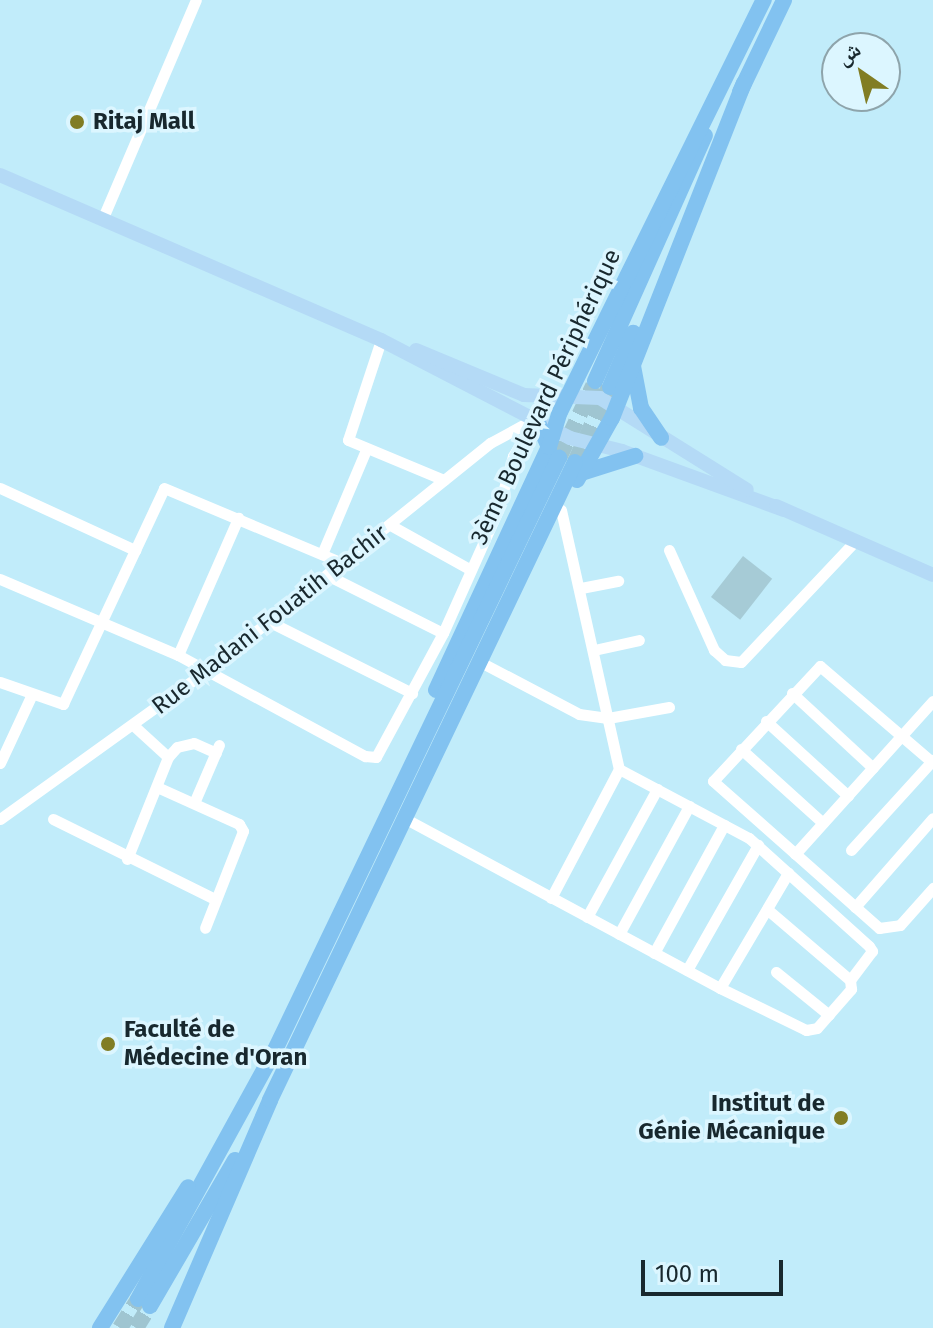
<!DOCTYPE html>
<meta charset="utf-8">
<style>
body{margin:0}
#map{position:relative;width:933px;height:1328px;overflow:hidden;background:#c1ecfa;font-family:"Fira Sans","Noto Naskh Arabic",sans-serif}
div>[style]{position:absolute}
.green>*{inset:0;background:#a6cbd6;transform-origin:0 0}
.highway-tunnel>*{height:16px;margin-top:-8px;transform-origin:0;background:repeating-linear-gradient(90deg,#9fc5d1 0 16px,transparent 0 24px)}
.minor>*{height:11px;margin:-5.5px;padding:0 5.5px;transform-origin:5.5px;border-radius:5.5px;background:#fff}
.major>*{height:14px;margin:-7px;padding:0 7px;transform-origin:7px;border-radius:7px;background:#b4daf6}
.highway>*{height:16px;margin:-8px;padding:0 8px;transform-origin:8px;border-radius:8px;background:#82c2f0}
.dots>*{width:22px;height:22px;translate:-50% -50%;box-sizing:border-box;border:4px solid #dcf6ff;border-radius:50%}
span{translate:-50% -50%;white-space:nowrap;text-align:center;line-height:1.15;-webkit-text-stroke:7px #dcf6ff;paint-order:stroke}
.poi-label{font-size:24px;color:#18282e;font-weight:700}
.left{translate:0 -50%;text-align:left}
.right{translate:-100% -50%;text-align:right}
.street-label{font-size:24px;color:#18282e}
.north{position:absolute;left:821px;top:32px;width:80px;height:80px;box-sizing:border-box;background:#dcf6ff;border:2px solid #8ea4ab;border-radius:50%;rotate:326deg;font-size:22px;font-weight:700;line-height:32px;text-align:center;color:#18282e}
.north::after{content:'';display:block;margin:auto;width:28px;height:36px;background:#817d24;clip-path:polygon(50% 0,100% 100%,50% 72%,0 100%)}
.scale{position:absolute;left:641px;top:1260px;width:142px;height:36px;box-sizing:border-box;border:4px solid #18282e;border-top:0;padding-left:10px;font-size:24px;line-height:28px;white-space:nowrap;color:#18282e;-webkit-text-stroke:6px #dcf6ff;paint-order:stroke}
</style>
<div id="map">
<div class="green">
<i style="left:743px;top:556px;width:37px;height:52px;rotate:38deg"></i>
</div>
<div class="highway-tunnel">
<i style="left:559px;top:458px;width:80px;rotate:-64.7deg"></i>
<i style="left:575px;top:462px;width:82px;rotate:-65.6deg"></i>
<i style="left:120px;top:1328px;width:34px;rotate:-58deg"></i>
<i style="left:136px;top:1328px;width:26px;rotate:-58deg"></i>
</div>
<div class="minor">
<i style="left:102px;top:220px;width:239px;rotate:-66.9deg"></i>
<i style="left:381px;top:340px;width:105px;rotate:108.3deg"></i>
<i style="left:348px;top:440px;width:104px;rotate:22.6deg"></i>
<i style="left:0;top:488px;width:149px;rotate:24.7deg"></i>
<i style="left:561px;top:510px;width:265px;rotate:77.4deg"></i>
<i style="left:619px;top:769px;width:147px;rotate:28deg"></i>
<i style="left:749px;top:838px;width:161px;rotate:42deg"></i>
<i style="left:869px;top:946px;width:6px;rotate:59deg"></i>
<i style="left:872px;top:951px;width:36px;rotate:127deg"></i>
<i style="left:392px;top:526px;width:90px;rotate:29.1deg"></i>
<i style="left:669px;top:550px;width:110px;rotate:65.8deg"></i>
<i style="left:714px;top:650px;width:15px;rotate:42deg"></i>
<i style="left:725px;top:660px;width:16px;rotate:7deg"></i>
<i style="left:741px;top:662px;width:166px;rotate:-46.7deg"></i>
<i style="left:322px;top:554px;width:113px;rotate:-67.1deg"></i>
<i style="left:329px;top:576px;width:127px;rotate:26.6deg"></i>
<i style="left:0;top:579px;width:194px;rotate:23.1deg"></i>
<i style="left:178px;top:655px;width:213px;rotate:28.4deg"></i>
<i style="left:365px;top:756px;width:11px;rotate:5deg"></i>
<i style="left:376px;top:757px;width:141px;rotate:-61.6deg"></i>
<i style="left:443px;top:633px;width:135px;rotate:-65.9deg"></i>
<i style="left:498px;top:510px;width:56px;rotate:-74.5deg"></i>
<i style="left:513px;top:456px;width:44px;rotate:-58.8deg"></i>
<i style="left:581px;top:588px;width:38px;rotate:-11deg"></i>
<i style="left:270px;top:622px;width:159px;rotate:26.6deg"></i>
<i style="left:594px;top:650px;width:46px;rotate:-12.5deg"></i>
<i style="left:178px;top:655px;width:150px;rotate:-66.3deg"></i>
<i style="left:486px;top:665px;width:105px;rotate:27.8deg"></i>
<i style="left:579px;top:714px;width:29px;rotate:8deg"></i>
<i style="left:608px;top:718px;width:62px;rotate:-10.2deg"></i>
<i style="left:0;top:682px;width:67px;rotate:19.2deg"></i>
<i style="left:63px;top:704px;width:238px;rotate:-64.9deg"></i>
<i style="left:164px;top:488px;width:196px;rotate:22.8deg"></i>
<i style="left:792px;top:693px;width:110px;rotate:42.8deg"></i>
<i style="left:766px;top:721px;width:111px;rotate:42.4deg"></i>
<i style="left:133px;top:725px;width:47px;rotate:42.4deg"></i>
<i style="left:168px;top:757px;width:13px;rotate:-48deg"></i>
<i style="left:177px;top:747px;width:17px;rotate:-13deg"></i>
<i style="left:194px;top:743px;width:24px;rotate:24deg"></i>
<i style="left:741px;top:749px;width:110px;rotate:42.1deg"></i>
<i style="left:0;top:763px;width:76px;rotate:-65.1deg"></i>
<i style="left:933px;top:763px;width:149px;rotate:-139.4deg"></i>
<i style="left:820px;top:666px;width:157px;rotate:132.9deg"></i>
<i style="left:713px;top:781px;width:222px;rotate:41.5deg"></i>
<i style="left:879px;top:928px;width:21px;rotate:-8deg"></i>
<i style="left:900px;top:925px;width:50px;rotate:-48.3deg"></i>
<i style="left:157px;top:787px;width:90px;rotate:24.3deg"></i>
<i style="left:239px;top:824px;width:8px;rotate:60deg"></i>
<i style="left:243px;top:831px;width:104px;rotate:111.4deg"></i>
<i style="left:194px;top:803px;width:63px;rotate:-66.7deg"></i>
<i style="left:0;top:819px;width:257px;rotate:-35.7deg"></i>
<i style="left:209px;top:669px;width:361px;rotate:-38.8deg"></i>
<i style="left:490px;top:443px;width:52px;rotate:-28.5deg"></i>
<i style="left:53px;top:819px;width:181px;rotate:26.3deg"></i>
<i style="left:406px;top:819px;width:357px;rotate:28.3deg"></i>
<i style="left:720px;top:988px;width:96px;rotate:26deg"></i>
<i style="left:806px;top:1030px;width:11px;rotate:-10deg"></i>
<i style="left:817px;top:1028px;width:52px;rotate:-48.9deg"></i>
<i style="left:851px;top:989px;width:9px;rotate:-96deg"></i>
<i style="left:850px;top:980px;width:109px;rotate:-139.5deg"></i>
<i style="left:851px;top:850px;width:122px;rotate:-47.7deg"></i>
<i style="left:795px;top:854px;width:206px;rotate:-48deg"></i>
<i style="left:127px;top:859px;width:110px;rotate:-68.1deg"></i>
<i style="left:551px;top:898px;width:146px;rotate:-62.2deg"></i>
<i style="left:855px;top:907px;width:118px;rotate:-48.8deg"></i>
<i style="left:587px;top:917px;width:146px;rotate:-61.3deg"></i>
<i style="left:619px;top:934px;width:146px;rotate:-61.3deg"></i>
<i style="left:654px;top:953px;width:146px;rotate:-61.3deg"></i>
<i style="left:687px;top:970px;width:144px;rotate:-60.4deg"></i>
<i style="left:776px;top:972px;width:68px;rotate:39.1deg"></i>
<i style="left:720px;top:988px;width:134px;rotate:-59.4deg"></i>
</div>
<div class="major">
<i style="left:0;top:175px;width:415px;rotate:23.4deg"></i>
<i style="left:381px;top:340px;width:213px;rotate:27.4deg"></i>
<i style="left:570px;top:438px;width:54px;rotate:14deg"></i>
<i style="left:622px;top:451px;width:172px;rotate:20deg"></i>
<i style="left:416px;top:350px;width:117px;rotate:22.6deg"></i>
<i style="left:524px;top:395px;width:76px;rotate:2.3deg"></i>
<i style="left:600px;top:398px;width:173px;rotate:32deg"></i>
<i style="left:776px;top:506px;width:171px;rotate:23.7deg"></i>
</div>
<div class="highway">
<i style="left:740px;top:92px;width:102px;rotate:-64.4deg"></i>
<i style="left:633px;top:366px;width:43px;rotate:79.2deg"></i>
<i style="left:641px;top:408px;width:36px;rotate:56deg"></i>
<i style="left:595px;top:381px;width:269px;rotate:-65.9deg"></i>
<i style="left:610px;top:387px;width:59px;rotate:-66.9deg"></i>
<i style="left:536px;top:418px;width:32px;rotate:66deg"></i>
<i style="left:581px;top:473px;width:57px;rotate:-17.5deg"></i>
<i style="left:577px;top:480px;width:71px;rotate:-60.6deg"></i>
<i style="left:612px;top:418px;width:360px;rotate:-68.5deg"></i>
<i style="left:436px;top:690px;width:268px;rotate:-65.1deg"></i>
<i style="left:549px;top:447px;width:37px;rotate:-73deg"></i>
<i style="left:560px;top:412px;width:460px;rotate:-63.7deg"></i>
<i style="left:138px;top:1299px;width:284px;rotate:-61.2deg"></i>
<i style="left:275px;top:1050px;width:657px;rotate:-64.37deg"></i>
<i style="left:150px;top:1306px;width:169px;rotate:-59.8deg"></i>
<i style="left:100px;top:1328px;width:166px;rotate:-58deg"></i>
<i style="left:172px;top:1328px;width:248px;rotate:-66.7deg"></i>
<i style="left:270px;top:1100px;width:707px;rotate:-64.45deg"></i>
</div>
<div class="dots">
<i style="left:77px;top:122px;background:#817d24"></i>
<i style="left:108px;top:1044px;background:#817d24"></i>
<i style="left:841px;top:1118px;background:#817d24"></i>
</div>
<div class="poi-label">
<span class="left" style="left:93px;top:122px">Ritaj Mall</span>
<span class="left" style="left:124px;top:1044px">Faculté de<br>Médecine d'Oran</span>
<span class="right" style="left:825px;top:1118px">Institut de<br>Génie Mécanique</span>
</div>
<div class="street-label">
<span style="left:546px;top:397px;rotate:-65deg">3ème Boulevard Périphérique</span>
<span style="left:270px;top:620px;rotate:-38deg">Rue Madani Fouatih Bachir</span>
</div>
<div class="north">ش</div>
<div class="scale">100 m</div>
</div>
